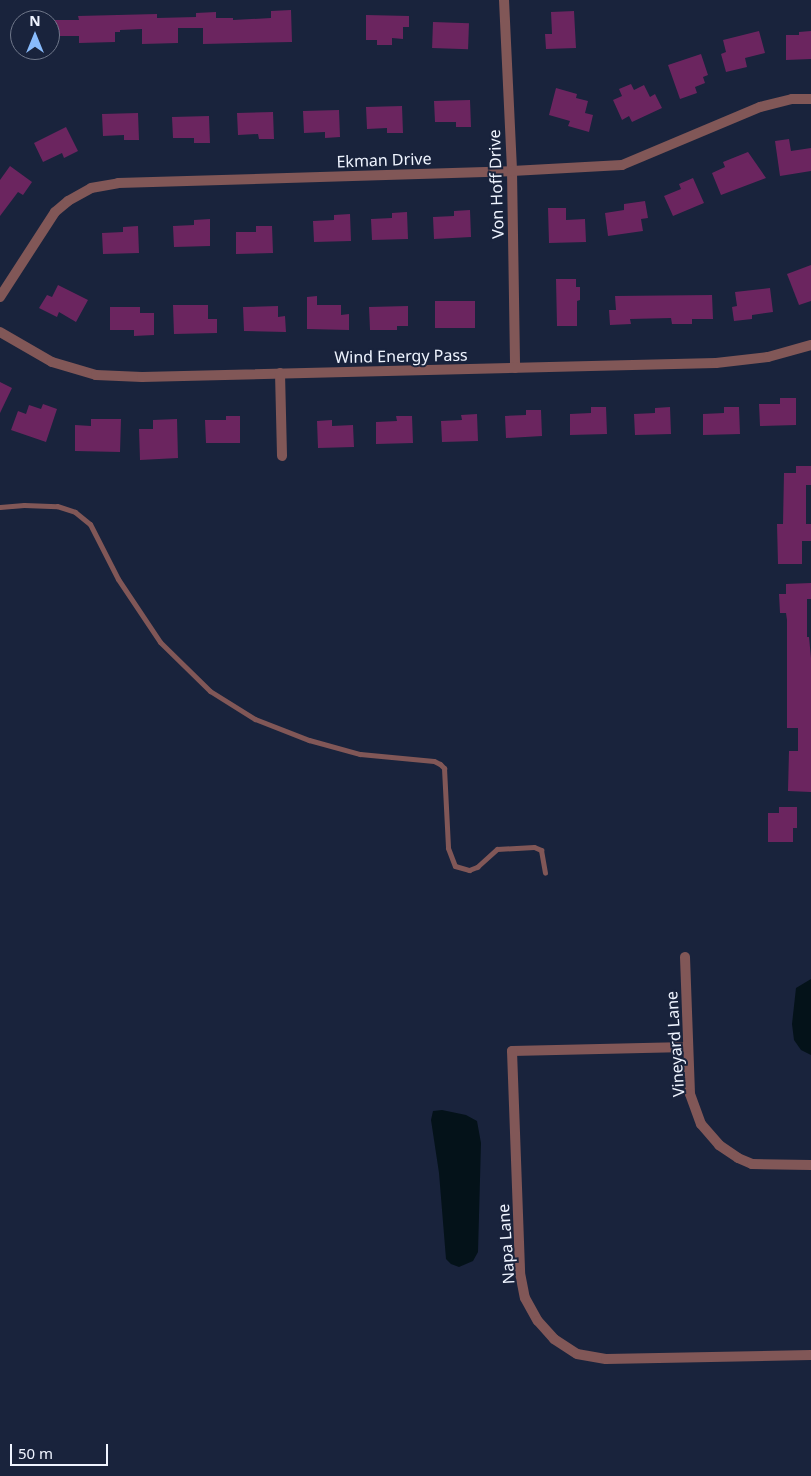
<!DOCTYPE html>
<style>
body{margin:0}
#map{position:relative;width:811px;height:1476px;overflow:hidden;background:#19233c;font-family:"Noto Sans",sans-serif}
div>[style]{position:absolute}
.water>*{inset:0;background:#041219}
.building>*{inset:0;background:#6b255f;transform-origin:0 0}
.service>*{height:5px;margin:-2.5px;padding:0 2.5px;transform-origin:2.5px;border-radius:2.5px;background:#815757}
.minor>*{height:10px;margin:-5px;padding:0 5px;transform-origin:5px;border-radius:5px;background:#815757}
span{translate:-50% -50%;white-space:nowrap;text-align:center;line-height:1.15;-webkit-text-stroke:4px #19233c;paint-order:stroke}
.street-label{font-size:16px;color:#eff4ff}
.north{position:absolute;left:10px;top:10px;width:50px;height:50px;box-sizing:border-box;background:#19233c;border:1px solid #6f778a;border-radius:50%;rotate:0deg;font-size:14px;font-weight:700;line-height:20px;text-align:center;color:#eff4ff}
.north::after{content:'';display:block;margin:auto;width:18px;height:22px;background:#88bbfc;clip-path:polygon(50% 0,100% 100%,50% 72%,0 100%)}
.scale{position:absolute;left:10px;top:1444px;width:98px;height:22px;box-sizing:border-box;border:2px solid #eff4ff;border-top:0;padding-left:6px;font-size:15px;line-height:18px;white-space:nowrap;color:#eff4ff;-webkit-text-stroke:4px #19233c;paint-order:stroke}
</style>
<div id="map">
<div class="water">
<i style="clip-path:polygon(811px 979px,811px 1055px,801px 1050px,794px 1040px,792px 1024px,796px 988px)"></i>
<i style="clip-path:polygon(442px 1110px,466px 1115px,477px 1121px,481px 1143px,478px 1252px,473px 1261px,459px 1267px,451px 1264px,446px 1259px,439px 1173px,431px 1120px,433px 1111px)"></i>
</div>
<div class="building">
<i style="clip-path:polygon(291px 10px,292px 42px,203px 44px,203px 28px,178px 28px,178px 43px,142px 44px,142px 29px,120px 30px,120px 32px,115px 32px,115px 42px,79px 43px,79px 36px,50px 36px,50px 20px,79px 20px,78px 16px,157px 14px,157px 18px,196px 17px,196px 13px,216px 12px,216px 18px,233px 18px,233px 20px,271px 18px,271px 11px)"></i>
<i style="clip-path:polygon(574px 11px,576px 48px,546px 49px,545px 34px,552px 34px,551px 12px)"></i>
<i style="clip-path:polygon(366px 15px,409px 16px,409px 27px,403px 27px,403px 39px,392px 38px,392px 45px,377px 45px,377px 40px,366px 40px)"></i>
<i style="left:433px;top:22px;width:36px;height:26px;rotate:2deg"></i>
<i style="clip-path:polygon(759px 31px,765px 53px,745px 58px,747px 67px,726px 72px,721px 54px,726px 52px,723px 40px)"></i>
<i style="clip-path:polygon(811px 31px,811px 59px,786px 60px,786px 35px,799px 35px,799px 32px)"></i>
<i style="clip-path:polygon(701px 54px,708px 75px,703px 77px,705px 83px,695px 87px,697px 93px,680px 99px,668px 65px)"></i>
<i style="clip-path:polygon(631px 84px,634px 90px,644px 85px,650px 97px,655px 94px,662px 108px,632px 122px,629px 116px,622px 120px,613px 100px,622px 96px,619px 89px)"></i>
<i style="clip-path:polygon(556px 88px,577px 94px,576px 98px,588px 101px,585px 113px,593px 115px,589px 132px,568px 126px,570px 121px,549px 115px)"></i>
<i style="clip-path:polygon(470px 100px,471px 127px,456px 127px,456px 122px,435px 122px,434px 101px)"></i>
<i style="clip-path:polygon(402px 106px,403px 133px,387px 133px,387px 128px,367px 129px,366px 107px)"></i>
<i style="clip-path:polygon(339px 110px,340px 137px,325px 138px,325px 132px,304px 133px,303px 111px)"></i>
<i style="clip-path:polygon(273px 112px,274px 139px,259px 139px,258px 134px,238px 135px,237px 113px)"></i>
<i style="clip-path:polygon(138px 113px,139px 140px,124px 140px,124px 135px,103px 136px,102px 114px)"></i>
<i style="clip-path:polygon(209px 116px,210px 143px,194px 143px,194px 138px,173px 138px,172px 117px)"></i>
<i style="clip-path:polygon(66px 127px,78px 151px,64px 158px,62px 153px,43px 162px,34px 143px)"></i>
<i style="clip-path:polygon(789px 139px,791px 151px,811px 148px,811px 171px,780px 176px,775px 141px)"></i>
<i style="clip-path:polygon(748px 152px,766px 178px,721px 195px,712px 173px,725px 167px,723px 162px)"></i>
<i style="clip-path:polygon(10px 166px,32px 182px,23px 195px,18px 192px,0 216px,0 180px)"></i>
<i style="clip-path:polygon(693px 178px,704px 203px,673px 216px,664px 196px,681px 189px,679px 184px)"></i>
<i style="clip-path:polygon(645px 201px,648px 218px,641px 219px,643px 231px,608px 236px,605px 213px,624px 210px,624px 204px)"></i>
<i style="clip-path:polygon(548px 208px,566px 208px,566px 220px,585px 219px,586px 242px,549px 243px)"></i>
<i style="clip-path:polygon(470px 210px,471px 237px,434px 239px,433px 217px,454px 216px,454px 211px)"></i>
<i style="clip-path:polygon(407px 212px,408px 239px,372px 240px,371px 219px,392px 218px,392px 213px)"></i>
<i style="clip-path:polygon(350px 214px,351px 241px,314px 242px,313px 221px,334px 220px,334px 215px)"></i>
<i style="clip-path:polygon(210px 219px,210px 246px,174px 247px,173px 226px,194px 225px,194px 220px)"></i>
<i style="clip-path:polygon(138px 226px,139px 253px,103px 254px,102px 233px,123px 232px,123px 227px)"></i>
<i style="clip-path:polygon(256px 226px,272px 226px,273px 253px,236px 254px,236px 232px,256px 232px)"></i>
<i style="clip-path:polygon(811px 265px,811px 301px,799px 305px,787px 274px)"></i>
<i style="clip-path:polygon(556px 279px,576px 279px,576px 287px,580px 287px,580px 300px,577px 301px,577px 326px,557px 326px)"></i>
<i style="clip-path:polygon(58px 285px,88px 300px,76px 322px,59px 312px,57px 317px,39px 308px,47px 295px,52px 297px)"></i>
<i style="clip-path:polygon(770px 288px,773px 312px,752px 315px,752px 319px,734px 321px,732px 307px,737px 306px,735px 292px)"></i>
<i style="clip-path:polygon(712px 295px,713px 319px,692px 319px,692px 324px,672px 324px,671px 318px,630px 319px,631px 324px,610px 325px,609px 310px,616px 310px,615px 296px)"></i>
<i style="clip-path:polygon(317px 296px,317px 305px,341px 305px,341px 315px,349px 314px,349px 330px,307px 329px,307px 297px)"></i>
<i style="left:435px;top:301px;width:40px;height:27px"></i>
<i style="clip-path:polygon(173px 305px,208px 305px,208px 319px,217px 319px,217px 333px,174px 334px)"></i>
<i style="clip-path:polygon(278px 306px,278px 317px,285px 316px,286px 332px,244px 331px,243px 307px)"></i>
<i style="clip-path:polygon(408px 306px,408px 326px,397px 326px,397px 330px,370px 330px,369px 307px)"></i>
<i style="clip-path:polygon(110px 307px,140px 307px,140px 313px,154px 313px,154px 335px,134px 336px,134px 330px,110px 330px)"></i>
<i style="clip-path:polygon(0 382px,12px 388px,0 413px)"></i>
<i style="clip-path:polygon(780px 398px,796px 398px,796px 425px,760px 426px,759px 404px,780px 404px)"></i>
<i style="clip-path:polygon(43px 404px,57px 409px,46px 442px,11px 430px,18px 411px,26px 414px,29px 405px,41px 409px)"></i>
<i style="clip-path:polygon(591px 407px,606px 407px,607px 434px,570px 435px,570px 414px,591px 413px)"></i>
<i style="clip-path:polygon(670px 407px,671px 434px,635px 435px,634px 414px,655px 413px,655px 408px)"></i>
<i style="clip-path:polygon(724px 407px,739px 407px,740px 434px,703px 435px,703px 414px,724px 413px)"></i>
<i style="clip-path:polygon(526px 410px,541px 410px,542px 436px,506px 438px,505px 416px,526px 415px)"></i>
<i style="clip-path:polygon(477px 414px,478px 441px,442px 442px,441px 421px,462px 420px,461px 415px)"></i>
<i style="clip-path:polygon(226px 416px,240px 416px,240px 443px,206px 443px,205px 420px,226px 420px)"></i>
<i style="clip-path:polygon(396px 416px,412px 416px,413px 443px,376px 444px,376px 422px,397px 421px)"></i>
<i style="clip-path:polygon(91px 419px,121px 419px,120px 452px,75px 451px,75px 425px,91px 426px)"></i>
<i style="clip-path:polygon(177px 419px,178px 458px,140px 460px,139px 429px,153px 429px,153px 420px)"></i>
<i style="clip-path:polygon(332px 420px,332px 426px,353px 425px,354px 447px,318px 448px,317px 421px)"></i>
<i style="clip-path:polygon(796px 466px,811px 466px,811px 485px,806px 485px,806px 524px,811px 524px,811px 541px,802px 541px,802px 564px,778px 564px,777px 524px,783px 524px,784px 473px,796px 473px)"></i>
<i style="clip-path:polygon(811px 583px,811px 599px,807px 599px,807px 637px,809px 637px,811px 658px,811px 792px,788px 791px,789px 751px,798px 751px,798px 728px,787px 728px,787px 620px,786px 613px,780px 613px,779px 594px,786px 594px,786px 584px)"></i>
<i style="clip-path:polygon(779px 807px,797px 807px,797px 828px,793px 828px,793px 842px,768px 842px,768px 813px,779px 813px)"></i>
</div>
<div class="service">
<i style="left:0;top:507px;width:24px;rotate:-5deg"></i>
<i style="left:24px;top:505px;width:33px;rotate:2deg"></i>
<i style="left:57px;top:506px;width:19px;rotate:18deg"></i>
<i style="left:75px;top:512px;width:19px;rotate:39deg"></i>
<i style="left:90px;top:524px;width:62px;rotate:63deg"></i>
<i style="left:118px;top:579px;width:76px;rotate:56.3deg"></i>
<i style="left:160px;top:642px;width:70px;rotate:44.4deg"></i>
<i style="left:210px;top:691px;width:53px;rotate:31.9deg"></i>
<i style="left:255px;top:719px;width:58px;rotate:21.3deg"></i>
<i style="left:309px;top:740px;width:53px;rotate:15.4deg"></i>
<i style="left:360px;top:754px;width:74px;rotate:5.4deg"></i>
<i style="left:434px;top:761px;width:7px;rotate:27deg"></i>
<i style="left:440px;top:764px;width:6px;rotate:45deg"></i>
<i style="left:444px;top:768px;width:80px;rotate:87.1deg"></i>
<i style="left:448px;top:848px;width:19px;rotate:69deg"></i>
<i style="left:455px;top:866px;width:15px;rotate:16deg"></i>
<i style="left:469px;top:870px;width:9px;rotate:-21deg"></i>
<i style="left:477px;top:867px;width:27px;rotate:-42deg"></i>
<i style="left:497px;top:849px;width:37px;rotate:-3deg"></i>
<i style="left:534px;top:847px;width:8px;rotate:23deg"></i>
<i style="left:541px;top:850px;width:23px;rotate:80deg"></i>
</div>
<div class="minor">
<i style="left:504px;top:0;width:171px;rotate:87.3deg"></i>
<i style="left:512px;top:171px;width:197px;rotate:89.1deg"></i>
<i style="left:0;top:297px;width:101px;rotate:-57.1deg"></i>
<i style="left:55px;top:212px;width:17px;rotate:-40deg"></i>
<i style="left:68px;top:201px;width:26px;rotate:-29deg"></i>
<i style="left:91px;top:188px;width:27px;rotate:-10deg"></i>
<i style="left:118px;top:183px;width:394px;rotate:-1.7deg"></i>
<i style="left:512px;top:171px;width:110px;rotate:-3.1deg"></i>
<i style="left:622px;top:165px;width:150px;rotate:-22.8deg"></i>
<i style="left:760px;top:107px;width:33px;rotate:-14deg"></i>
<i style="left:792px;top:99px;width:19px"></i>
<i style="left:0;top:332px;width:60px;rotate:30deg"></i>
<i style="left:52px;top:362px;width:46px;rotate:16.5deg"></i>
<i style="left:96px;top:375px;width:46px;rotate:2.5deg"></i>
<i style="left:142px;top:377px;width:574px;rotate:-1.4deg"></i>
<i style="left:716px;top:363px;width:52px;rotate:-6.6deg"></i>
<i style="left:768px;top:357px;width:45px;rotate:-15.6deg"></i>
<i style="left:280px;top:373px;width:83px;rotate:88.6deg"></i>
<i style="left:685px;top:957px;width:137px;rotate:87.9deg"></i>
<i style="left:690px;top:1094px;width:32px;rotate:70deg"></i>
<i style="left:701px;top:1124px;width:28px;rotate:49deg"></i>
<i style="left:719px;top:1145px;width:23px;rotate:34deg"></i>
<i style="left:738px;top:1158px;width:15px;rotate:23deg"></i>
<i style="left:752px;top:1164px;width:59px;rotate:1deg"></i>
<i style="left:687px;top:1047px;width:175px;rotate:178.7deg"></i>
<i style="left:512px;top:1051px;width:222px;rotate:87.9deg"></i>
<i style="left:520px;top:1273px;width:25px;rotate:79deg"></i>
<i style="left:525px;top:1298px;width:26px;rotate:61deg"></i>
<i style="left:538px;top:1321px;width:24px;rotate:48deg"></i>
<i style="left:554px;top:1339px;width:27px;rotate:33deg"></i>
<i style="left:577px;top:1354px;width:29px;rotate:10deg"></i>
<i style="left:606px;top:1359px;width:205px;rotate:-1.1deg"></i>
</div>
<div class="street-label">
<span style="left:384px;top:160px;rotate:-2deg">Ekman Drive</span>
<span style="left:496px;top:184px;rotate:-92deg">Von Hoff Drive</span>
<span style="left:401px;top:356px;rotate:-1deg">Wind Energy Pass</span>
<span style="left:675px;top:1044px;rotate:-94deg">Vineyard Lane</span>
<span style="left:506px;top:1244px;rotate:-94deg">Napa Lane</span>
</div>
<div class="north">N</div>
<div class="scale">50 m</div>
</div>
